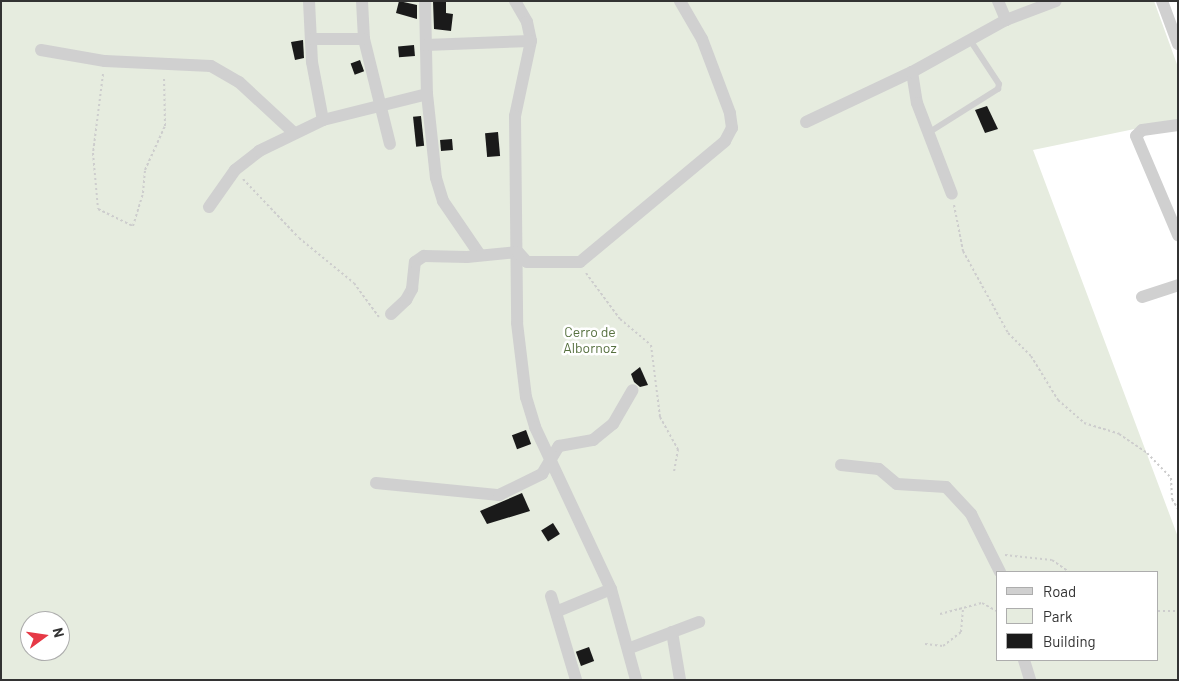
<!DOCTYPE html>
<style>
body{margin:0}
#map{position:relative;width:1179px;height:681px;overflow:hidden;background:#fff;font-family:Barlow,sans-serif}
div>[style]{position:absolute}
.green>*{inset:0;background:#e6ecdf}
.building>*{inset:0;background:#1a1a1a;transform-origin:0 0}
.path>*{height:2px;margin-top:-1px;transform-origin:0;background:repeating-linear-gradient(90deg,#cdcdcd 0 2.5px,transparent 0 5px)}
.service>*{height:6px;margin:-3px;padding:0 3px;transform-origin:3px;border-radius:3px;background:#d0d0d0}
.minor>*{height:12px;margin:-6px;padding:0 6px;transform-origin:6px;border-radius:6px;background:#d0d0d0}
span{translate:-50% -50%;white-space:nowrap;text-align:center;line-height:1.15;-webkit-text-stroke:5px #fff;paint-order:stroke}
.park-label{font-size:14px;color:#56703f}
.frame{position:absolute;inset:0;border:2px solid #333;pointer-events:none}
.legend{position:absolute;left:996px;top:571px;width:162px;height:90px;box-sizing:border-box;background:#fff;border:1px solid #adadad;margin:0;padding:6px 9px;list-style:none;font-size:15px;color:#333}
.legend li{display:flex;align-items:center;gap:10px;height:25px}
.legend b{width:25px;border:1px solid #adadad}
.north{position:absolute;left:20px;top:611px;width:50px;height:50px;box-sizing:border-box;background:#fff;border:1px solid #adadad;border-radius:50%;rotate:76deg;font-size:14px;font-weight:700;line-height:20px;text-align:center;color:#333}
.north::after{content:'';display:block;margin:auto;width:18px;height:22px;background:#e63946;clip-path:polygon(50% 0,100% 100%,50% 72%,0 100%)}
</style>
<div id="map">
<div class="green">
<i style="clip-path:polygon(evenodd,1px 1px,1154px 1px,1178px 67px,1178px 120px,1033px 150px,1178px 537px,1178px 680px,1px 680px,1px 1px,998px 572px,1158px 572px,1158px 660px,998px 660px,998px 572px,1px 1px,30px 621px,60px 621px,60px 651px,30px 651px,30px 621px)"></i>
</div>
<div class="building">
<i style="clip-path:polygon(399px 1px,417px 5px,417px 19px,396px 13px)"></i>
<i style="clip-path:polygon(433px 1px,446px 1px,446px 13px,453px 14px,451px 31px,434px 29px)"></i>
<i style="clip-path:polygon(303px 40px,304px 58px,295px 60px,291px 42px)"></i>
<i style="left:414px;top:45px;width:11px;height:16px;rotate:85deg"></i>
<i style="left:360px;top:60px;width:12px;height:10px;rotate:70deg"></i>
<i style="clip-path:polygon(987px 106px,998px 129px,985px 133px,975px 110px)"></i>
<i style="left:421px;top:116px;width:30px;height:8px;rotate:84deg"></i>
<i style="left:498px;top:132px;width:24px;height:13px;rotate:85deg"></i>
<i style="left:452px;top:139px;width:11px;height:12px;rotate:85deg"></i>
<i style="clip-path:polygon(640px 367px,648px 385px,640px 387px,634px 382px,631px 374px)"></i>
<i style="left:526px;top:430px;width:15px;height:15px;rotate:70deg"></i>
<i style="clip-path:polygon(522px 493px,530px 511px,487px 524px,480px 511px)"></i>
<i style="left:553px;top:523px;width:13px;height:14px;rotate:58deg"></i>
<i style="left:589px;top:647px;width:15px;height:14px;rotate:70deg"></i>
</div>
<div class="path">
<i style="left:103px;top:74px;width:80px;rotate:97.2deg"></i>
<i style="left:93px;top:153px;width:56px;rotate:84.9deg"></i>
<i style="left:98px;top:209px;width:39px;rotate:26deg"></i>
<i style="left:133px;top:226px;width:34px;rotate:-73deg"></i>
<i style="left:143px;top:193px;width:23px;rotate:-85deg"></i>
<i style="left:145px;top:170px;width:48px;rotate:-65.6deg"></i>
<i style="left:165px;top:126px;width:49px;rotate:-91.2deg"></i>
<i style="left:243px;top:179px;width:81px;rotate:46.5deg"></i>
<i style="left:299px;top:238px;width:71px;rotate:39.3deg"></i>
<i style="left:354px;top:283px;width:42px;rotate:53.7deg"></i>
<i style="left:954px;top:205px;width:47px;rotate:78.9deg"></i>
<i style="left:963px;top:251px;width:94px;rotate:61.2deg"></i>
<i style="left:1008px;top:333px;width:33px;rotate:45deg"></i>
<i style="left:1031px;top:356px;width:52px;rotate:58.5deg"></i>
<i style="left:1058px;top:400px;width:35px;rotate:41deg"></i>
<i style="left:1084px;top:423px;width:37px;rotate:17deg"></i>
<i style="left:1119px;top:434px;width:34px;rotate:34deg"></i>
<i style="left:1147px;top:453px;width:35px;rotate:46deg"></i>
<i style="left:1171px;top:478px;width:21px;rotate:87deg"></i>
<i style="left:1172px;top:499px;width:12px;rotate:59deg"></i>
<i style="left:586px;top:273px;width:57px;rotate:53.5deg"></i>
<i style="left:620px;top:319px;width:40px;rotate:40deg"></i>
<i style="left:651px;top:345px;width:73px;rotate:82.9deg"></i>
<i style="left:660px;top:417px;width:37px;rotate:61deg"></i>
<i style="left:678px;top:449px;width:23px;rotate:100deg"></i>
<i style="left:1005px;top:555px;width:47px;rotate:6.1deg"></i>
<i style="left:1052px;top:560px;width:21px;rotate:35deg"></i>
<i style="left:1158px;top:611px;width:20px"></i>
<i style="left:940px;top:614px;width:43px;rotate:-14.7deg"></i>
<i style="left:982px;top:603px;width:18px;rotate:29deg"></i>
<i style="left:925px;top:644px;width:18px;rotate:6deg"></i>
<i style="left:943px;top:646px;width:23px;rotate:-38deg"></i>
<i style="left:961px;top:632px;width:24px;rotate:-85deg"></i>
</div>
<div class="service">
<i style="left:928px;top:133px;width:83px;rotate:-32.2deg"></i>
<i style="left:998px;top:89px;width:5px;rotate:-79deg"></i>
<i style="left:999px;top:84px;width:53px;rotate:-123.4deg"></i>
</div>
<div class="minor">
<i style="left:309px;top:1px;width:61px;rotate:87.2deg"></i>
<i style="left:312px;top:62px;width:59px;rotate:79.3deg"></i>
<i style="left:362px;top:1px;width:38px;rotate:87deg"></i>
<i style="left:364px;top:39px;width:108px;rotate:76.1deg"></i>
<i style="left:425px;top:1px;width:93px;rotate:88.8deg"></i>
<i style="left:427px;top:94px;width:84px;rotate:83.9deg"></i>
<i style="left:436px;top:178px;width:24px;rotate:73deg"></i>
<i style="left:443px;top:201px;width:65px;rotate:55.6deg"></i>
<i style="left:515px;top:1px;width:24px;rotate:60deg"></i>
<i style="left:527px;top:22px;width:19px;rotate:78deg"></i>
<i style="left:531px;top:41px;width:77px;rotate:102deg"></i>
<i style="left:515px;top:116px;width:207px;rotate:89.4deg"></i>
<i style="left:517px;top:323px;width:75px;rotate:83.1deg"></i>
<i style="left:526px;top:397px;width:31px;rotate:73deg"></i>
<i style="left:535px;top:427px;width:179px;rotate:64.9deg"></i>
<i style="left:611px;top:589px;width:94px;rotate:74.6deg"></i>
<i style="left:998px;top:1px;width:21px;rotate:67deg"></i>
<i style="left:1162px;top:1px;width:46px;rotate:69.6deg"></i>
<i style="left:311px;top:39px;width:53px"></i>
<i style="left:426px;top:45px;width:105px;rotate:-2.2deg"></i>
<i style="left:41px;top:50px;width:65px;rotate:9.8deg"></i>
<i style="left:105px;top:61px;width:106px;rotate:2.7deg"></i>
<i style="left:211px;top:66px;width:32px;rotate:30deg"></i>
<i style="left:239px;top:82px;width:75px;rotate:42.8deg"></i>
<i style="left:912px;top:72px;width:31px;rotate:81deg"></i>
<i style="left:917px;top:103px;width:97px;rotate:69deg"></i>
<i style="left:806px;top:122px;width:117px;rotate:-25.3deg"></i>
<i style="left:912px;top:72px;width:107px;rotate:-29deg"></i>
<i style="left:1006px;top:20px;width:53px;rotate:-20.8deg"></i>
<i style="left:1178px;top:125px;width:36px;rotate:172deg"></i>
<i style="left:1142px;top:130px;width:8px;rotate:135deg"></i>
<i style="left:1136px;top:136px;width:108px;rotate:67deg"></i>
<i style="left:209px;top:207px;width:45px;rotate:-54.9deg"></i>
<i style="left:235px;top:170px;width:31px;rotate:-38deg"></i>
<i style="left:259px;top:151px;width:71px;rotate:-25.8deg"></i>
<i style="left:323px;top:120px;width:107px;rotate:-14deg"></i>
<i style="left:1142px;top:297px;width:38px;rotate:-18deg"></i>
<i style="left:391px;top:314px;width:21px;rotate:-43deg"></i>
<i style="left:406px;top:300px;width:13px;rotate:-61deg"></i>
<i style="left:412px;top:289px;width:27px;rotate:-84deg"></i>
<i style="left:415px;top:262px;width:11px;rotate:-34deg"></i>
<i style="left:424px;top:256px;width:43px;rotate:1.3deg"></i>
<i style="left:467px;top:257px;width:51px;rotate:-5.6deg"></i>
<i style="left:518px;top:252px;width:13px;rotate:48deg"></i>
<i style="left:527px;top:262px;width:53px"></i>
<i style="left:580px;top:262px;width:189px;rotate:-39.8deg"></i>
<i style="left:725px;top:141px;width:15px;rotate:-62deg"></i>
<i style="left:732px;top:128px;width:15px;rotate:-98deg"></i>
<i style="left:730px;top:113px;width:79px;rotate:-110.7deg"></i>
<i style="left:702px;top:39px;width:44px;rotate:-120.1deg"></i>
<i style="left:841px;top:465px;width:38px;rotate:6deg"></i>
<i style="left:879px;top:469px;width:23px;rotate:40deg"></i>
<i style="left:897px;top:484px;width:49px;rotate:3.5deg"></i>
<i style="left:946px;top:487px;width:37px;rotate:47deg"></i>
<i style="left:971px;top:514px;width:65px;rotate:63.4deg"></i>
<i style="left:376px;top:483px;width:124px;rotate:5.6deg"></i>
<i style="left:499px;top:495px;width:48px;rotate:-26deg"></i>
<i style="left:542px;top:474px;width:33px;rotate:-59deg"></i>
<i style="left:559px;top:446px;width:35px;rotate:-10deg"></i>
<i style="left:593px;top:440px;width:26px;rotate:-39deg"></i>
<i style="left:613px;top:424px;width:39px;rotate:-60deg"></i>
<i style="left:551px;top:596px;width:88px;rotate:73.4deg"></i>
<i style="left:558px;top:611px;width:57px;rotate:-22.5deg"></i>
<i style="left:672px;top:632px;width:49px;rotate:80.5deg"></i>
<i style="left:630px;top:648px;width:74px;rotate:-20.6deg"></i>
<i style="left:1024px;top:660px;width:21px;rotate:73deg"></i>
</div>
<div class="park-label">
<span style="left:590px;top:340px">Cerro de<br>Albornoz</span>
</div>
<div class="frame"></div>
<ul class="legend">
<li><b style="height:6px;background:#d0d0d0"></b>Road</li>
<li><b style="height:14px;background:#e6ecdf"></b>Park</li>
<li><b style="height:14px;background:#1a1a1a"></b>Building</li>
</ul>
<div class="north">N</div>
</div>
